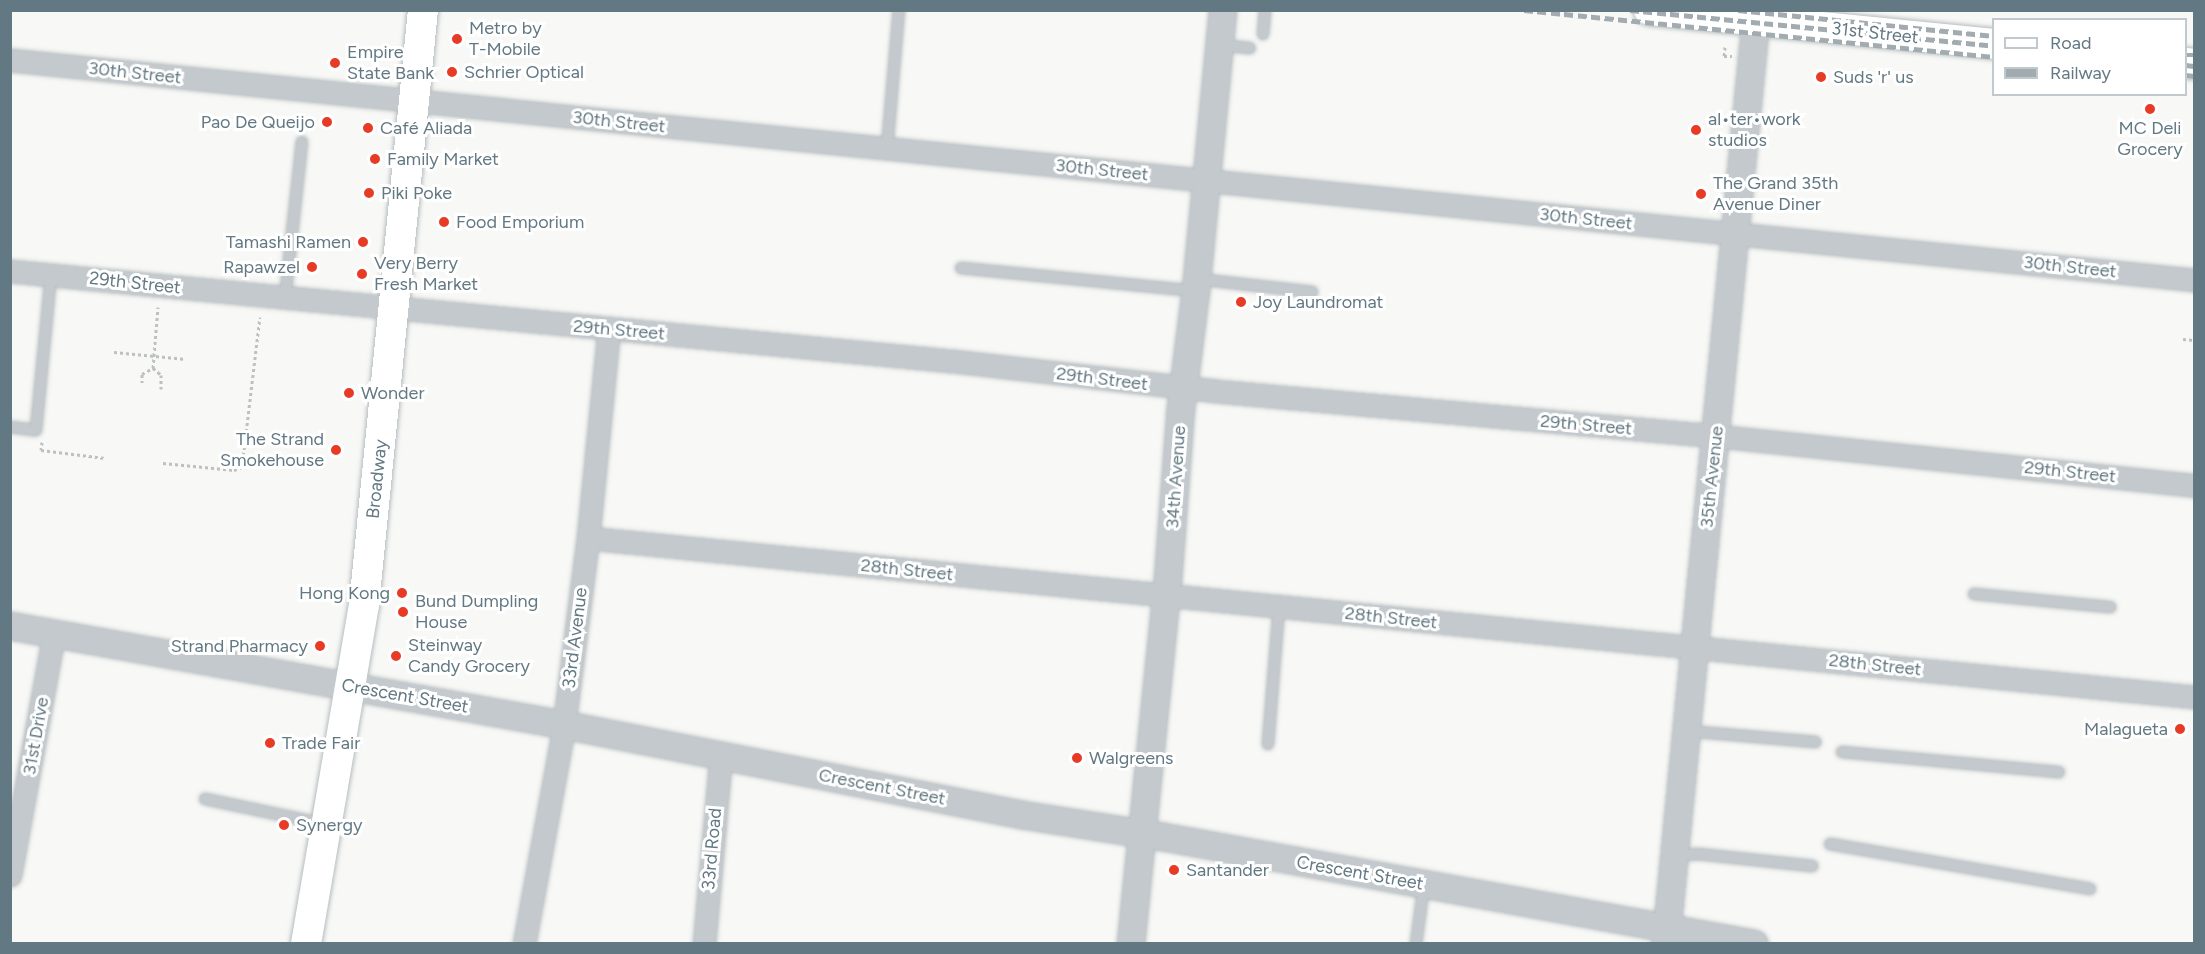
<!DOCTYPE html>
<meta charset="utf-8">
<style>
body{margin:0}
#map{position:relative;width:2205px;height:954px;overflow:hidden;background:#f8f8f6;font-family:Figtree,sans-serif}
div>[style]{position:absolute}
.path>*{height:3px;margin-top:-1.5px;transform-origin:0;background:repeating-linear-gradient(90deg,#bdc1c3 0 3px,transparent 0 6px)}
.roads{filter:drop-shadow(0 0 2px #b6bdc0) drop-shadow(0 0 2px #b6bdc0)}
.service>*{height:10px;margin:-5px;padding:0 5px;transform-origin:5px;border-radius:5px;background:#c3c9cc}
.minor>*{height:21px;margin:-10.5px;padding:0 10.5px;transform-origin:10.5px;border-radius:10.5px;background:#c3c9cc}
.tertiary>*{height:26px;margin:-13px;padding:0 13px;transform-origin:13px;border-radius:13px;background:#c3c9cc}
.secondary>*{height:30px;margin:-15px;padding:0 15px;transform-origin:15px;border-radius:15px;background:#fff}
.rail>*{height:4.5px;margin-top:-2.25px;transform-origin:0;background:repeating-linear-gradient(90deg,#a2abb0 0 9px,transparent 0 13.5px)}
.dots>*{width:16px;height:16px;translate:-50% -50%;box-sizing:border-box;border:3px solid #fff;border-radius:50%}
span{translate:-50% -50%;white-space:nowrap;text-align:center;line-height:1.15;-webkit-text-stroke:6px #fff;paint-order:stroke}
.poi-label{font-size:18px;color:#627882}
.left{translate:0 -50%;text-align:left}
.right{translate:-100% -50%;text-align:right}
.street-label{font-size:18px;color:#627882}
.frame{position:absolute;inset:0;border:12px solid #627882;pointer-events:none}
.legend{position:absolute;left:1992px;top:18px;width:195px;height:78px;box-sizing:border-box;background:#fff;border:2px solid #c0c9cd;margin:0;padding:8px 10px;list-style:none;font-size:18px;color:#627882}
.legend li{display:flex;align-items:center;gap:12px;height:30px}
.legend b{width:30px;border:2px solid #c0c9cd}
</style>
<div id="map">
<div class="path">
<i style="left:1725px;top:47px;width:9px;rotate:96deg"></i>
<i style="left:1724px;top:56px;width:8px"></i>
<i style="left:2183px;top:339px;width:11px;rotate:5deg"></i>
<i style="left:114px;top:352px;width:72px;rotate:5.6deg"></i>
<i style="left:153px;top:368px;width:61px;rotate:-85.3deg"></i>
<i style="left:153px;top:368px;width:11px;rotate:41deg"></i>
<i style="left:161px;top:375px;width:14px;rotate:90deg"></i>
<i style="left:142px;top:383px;width:9px;rotate:-90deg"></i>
<i style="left:142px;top:374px;width:13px;rotate:-29deg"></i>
<i style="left:42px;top:442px;width:8px;rotate:97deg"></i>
<i style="left:41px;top:450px;width:64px;rotate:7.2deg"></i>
<i style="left:163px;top:463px;width:71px;rotate:5.6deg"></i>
<i style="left:234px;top:470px;width:9px;rotate:-21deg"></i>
<i style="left:242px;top:467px;width:151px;rotate:-83.2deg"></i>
</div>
<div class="roads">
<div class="service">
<i style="left:1263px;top:34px;width:24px;rotate:-85deg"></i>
<i style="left:1220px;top:45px;width:30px;rotate:6deg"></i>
<i style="left:887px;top:149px;width:140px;rotate:-85.1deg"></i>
<i style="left:961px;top:268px;width:236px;rotate:5.6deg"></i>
<i style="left:1197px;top:279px;width:116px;rotate:6.4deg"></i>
<i style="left:285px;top:298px;width:157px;rotate:-83.8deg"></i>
<i style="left:10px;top:427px;width:26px;rotate:7deg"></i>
<i style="left:36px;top:430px;width:156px;rotate:-84.5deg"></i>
<i style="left:1974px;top:594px;width:137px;rotate:5.5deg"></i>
<i style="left:1687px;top:731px;width:129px;rotate:4.9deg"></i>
<i style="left:1268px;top:744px;width:137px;rotate:-85.4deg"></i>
<i style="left:1842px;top:752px;width:218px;rotate:5.3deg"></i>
<i style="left:205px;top:799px;width:122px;rotate:11.9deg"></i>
<i style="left:1830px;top:844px;width:264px;rotate:9.8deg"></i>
<i style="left:1675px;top:855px;width:23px;rotate:-2deg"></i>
<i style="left:1698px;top:854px;width:115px;rotate:6deg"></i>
<i style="left:1416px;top:944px;width:61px;rotate:-82.4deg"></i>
</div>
<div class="minor">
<i style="left:10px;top:60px;width:2195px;rotate:5.75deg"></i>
<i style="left:10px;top:271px;width:956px;rotate:5.46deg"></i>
<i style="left:962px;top:362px;width:255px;rotate:6.5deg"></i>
<i style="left:1215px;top:391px;width:503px;rotate:5.13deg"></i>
<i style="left:1716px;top:436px;width:481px;rotate:5.9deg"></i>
<i style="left:588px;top:538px;width:1614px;rotate:5.65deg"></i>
<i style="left:10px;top:875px;width:246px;rotate:-79.7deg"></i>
<i style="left:524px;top:944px;width:223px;rotate:-79.6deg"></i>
<i style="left:564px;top:725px;width:189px;rotate:-82.7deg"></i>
<i style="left:588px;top:538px;width:210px;rotate:-84.3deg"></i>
<i style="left:704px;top:944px;width:190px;rotate:-84.9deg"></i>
</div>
<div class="tertiary">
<i style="left:10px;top:626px;width:563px;rotate:10.13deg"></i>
<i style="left:564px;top:725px;width:467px;rotate:11.1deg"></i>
<i style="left:1022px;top:815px;width:143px;rotate:8.9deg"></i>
<i style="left:1163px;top:837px;width:601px;rotate:10.26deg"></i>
<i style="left:1666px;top:943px;width:937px;rotate:-84.43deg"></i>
<i style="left:1131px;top:944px;width:366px;rotate:-84.2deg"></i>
<i style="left:1168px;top:580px;width:171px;rotate:-85.7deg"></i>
<i style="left:1181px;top:409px;width:119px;rotate:-82.8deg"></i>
<i style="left:1196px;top:291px;width:282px;rotate:-84.5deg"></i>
</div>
<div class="secondary">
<i style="left:1649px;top:10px;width:347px;rotate:5.6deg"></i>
<i style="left:2186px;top:63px;width:8px;rotate:7deg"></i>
<i style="left:306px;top:944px;width:344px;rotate:-80.3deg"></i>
<i style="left:364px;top:605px;width:598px;rotate:-84.34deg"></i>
</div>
</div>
<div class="rail">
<i style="left:1524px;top:10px;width:472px;rotate:5.7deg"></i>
<i style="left:1630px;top:10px;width:366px;rotate:5.6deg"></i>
<i style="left:1738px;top:10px;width:257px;rotate:5.8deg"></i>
<i style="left:2186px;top:55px;width:8px"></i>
<i style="left:2186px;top:65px;width:8px;rotate:7deg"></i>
<i style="left:2186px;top:75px;width:8px;rotate:7deg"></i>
</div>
<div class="dots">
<i style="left:457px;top:39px;background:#e83b26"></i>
<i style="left:335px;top:63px;background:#e83b26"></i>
<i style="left:452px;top:72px;background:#e83b26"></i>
<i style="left:1821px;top:77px;background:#e83b26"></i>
<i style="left:2150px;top:109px;background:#e83b26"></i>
<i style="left:327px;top:122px;background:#e83b26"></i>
<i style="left:368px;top:128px;background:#e83b26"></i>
<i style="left:1696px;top:130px;background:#e83b26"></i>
<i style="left:375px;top:159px;background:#e83b26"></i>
<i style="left:369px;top:193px;background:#e83b26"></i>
<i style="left:1701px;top:194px;background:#e83b26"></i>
<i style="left:444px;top:222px;background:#e83b26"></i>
<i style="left:363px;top:242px;background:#e83b26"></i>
<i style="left:312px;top:267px;background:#e83b26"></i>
<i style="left:362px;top:274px;background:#e83b26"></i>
<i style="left:1241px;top:302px;background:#e83b26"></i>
<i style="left:349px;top:393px;background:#e83b26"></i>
<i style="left:336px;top:450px;background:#e83b26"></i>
<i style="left:402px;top:593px;background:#e83b26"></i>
<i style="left:403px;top:612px;background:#e83b26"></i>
<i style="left:320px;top:646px;background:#e83b26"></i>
<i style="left:396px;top:656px;background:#e83b26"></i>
<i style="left:2180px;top:729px;background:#e83b26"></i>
<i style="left:270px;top:743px;background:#e83b26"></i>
<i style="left:1077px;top:758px;background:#e83b26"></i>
<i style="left:284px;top:825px;background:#e83b26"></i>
<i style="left:1174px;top:870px;background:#e83b26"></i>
</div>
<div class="poi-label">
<span class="left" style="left:469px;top:39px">Metro by<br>T-Mobile</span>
<span class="left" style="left:347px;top:63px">Empire<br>State Bank</span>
<span class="left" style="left:464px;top:72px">Schrier Optical</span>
<span class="left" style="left:1833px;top:77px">Suds 'r' us</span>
<span class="left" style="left:1708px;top:130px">al•ter•work<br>studios</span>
<span class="right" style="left:315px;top:122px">Pao De Queijo</span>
<span class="left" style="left:380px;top:128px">Café Aliada</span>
<span style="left:2150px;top:139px">MC Deli<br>Grocery</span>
<span class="left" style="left:387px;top:159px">Family Market</span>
<span class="left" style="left:1713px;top:194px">The Grand 35th<br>Avenue Diner</span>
<span class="left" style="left:381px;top:193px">Piki Poke</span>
<span class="left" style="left:456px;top:222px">Food Emporium</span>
<span class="right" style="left:351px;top:242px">Tamashi Ramen</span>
<span class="left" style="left:374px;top:274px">Very Berry<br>Fresh Market</span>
<span class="right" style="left:300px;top:267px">Rapawzel</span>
<span class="left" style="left:1253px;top:302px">Joy Laundromat</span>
<span class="left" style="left:361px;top:393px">Wonder</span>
<span class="right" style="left:324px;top:450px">The Strand<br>Smokehouse</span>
<span class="right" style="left:390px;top:593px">Hong Kong</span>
<span class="left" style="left:415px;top:612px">Bund Dumpling<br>House</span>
<span class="right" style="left:308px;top:646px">Strand Pharmacy</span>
<span class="left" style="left:408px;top:656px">Steinway<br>Candy Grocery</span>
<span class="right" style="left:2168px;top:729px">Malagueta</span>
<span class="left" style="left:282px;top:743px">Trade Fair</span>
<span class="left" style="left:1089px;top:758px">Walgreens</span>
<span class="left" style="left:296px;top:825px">Synergy</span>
<span class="left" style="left:1186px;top:870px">Santander</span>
</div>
<div class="street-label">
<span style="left:1875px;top:33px;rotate:6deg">31st Street</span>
<span style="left:135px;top:73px;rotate:6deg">30th Street</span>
<span style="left:619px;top:122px;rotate:6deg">30th Street</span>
<span style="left:1102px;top:170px;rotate:6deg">30th Street</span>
<span style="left:1586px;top:219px;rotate:6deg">30th Street</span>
<span style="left:2070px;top:267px;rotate:6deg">30th Street</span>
<span style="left:135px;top:283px;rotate:6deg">29th Street</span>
<span style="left:619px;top:330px;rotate:5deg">29th Street</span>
<span style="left:1102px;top:379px;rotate:7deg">29th Street</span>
<span style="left:1586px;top:425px;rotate:5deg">29th Street</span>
<span style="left:2070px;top:472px;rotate:6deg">29th Street</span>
<span style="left:1176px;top:477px;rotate:-86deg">34th Avenue</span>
<span style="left:1712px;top:477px;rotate:-84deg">35th Avenue</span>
<span style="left:377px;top:479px;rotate:-84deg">Broadway</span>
<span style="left:907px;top:570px;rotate:6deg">28th Street</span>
<span style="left:1391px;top:618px;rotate:6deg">28th Street</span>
<span style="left:575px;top:638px;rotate:-83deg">33rd Avenue</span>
<span style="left:1875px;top:665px;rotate:6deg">28th Street</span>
<span style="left:405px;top:696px;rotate:10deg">Crescent Street</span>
<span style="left:36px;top:736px;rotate:-80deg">31st Drive</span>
<span style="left:882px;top:787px;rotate:11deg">Crescent Street</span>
<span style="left:712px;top:849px;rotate:-85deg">33rd Road</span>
<span style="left:1360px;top:873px;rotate:10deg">Crescent Street</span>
</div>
<div class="frame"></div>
<ul class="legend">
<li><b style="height:8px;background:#fff"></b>Road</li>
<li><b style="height:8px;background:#a2abb0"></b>Railway</li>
</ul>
</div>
